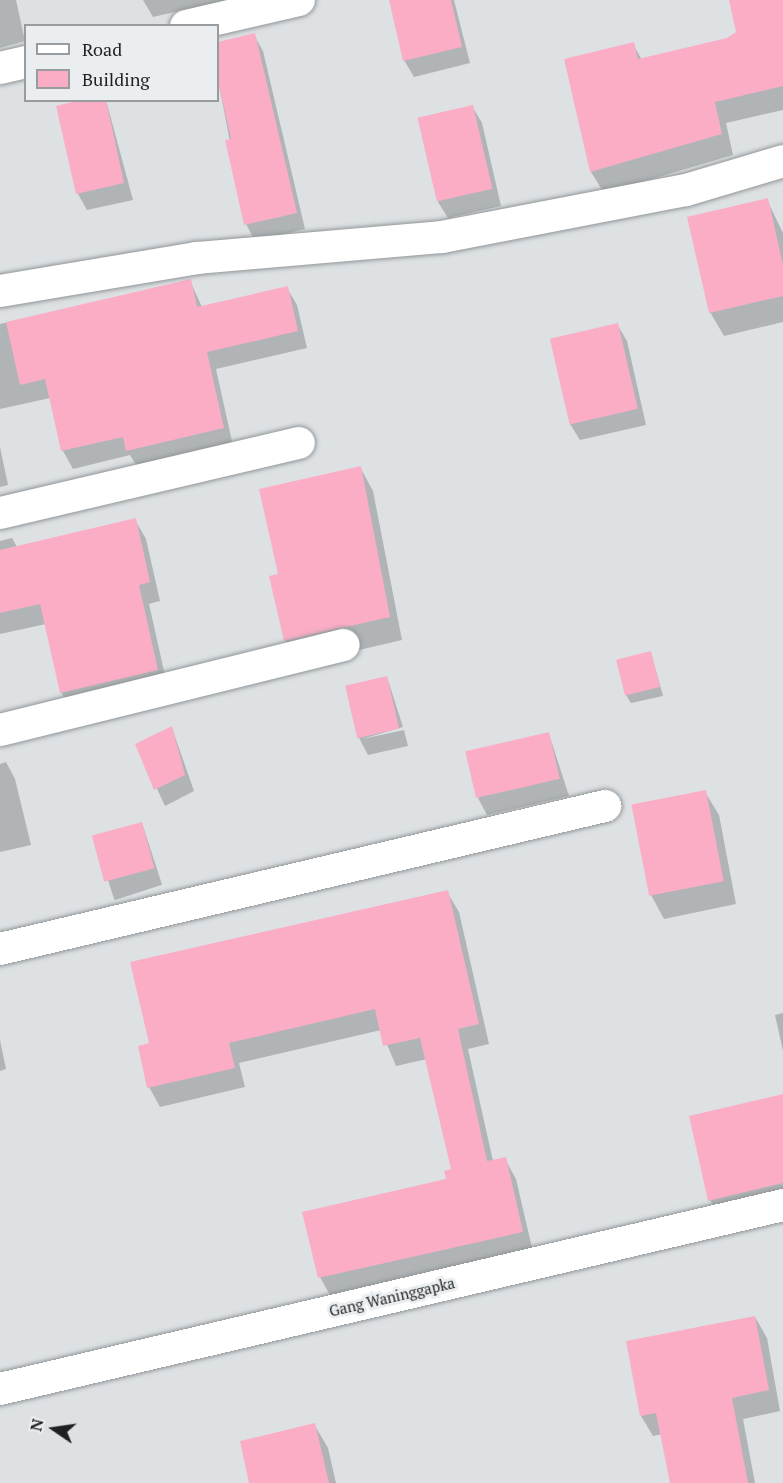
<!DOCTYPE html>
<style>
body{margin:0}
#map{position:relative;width:783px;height:1483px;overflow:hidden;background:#dde1e4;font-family:"PT Serif",serif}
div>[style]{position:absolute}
.shadow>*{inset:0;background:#0003;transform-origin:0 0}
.building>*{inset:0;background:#fbadc6;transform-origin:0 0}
.roads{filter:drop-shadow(0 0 2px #929698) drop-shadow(0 0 2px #929698)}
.minor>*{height:32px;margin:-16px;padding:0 16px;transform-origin:16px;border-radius:16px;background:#fff}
span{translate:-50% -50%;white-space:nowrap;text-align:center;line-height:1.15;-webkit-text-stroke:6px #eaeef1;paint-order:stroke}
.street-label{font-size:15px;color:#1f2021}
.legend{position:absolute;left:24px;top:24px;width:195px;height:78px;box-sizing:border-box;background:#eaeef1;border:2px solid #999c9e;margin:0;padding:8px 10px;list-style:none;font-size:18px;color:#1f2021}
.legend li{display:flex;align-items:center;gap:12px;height:30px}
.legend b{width:30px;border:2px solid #999c9e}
.north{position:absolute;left:24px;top:1399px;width:60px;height:60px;-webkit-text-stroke:4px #eaeef1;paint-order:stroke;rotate:283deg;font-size:16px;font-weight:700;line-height:24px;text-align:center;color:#1f2021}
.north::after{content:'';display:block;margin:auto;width:21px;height:27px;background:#1f2021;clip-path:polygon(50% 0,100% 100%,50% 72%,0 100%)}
</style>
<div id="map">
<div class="shadow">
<i style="clip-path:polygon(0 0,16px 0,25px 41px,0 48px)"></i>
<i style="clip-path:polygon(143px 0,227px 0,153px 17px)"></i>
<i style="clip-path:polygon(391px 0,454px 0,470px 63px,414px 77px,404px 60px)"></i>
<i style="clip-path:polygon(731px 0,783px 0,783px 110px,726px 123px,733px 155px,604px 193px,591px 172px,566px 60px,633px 44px,642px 60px,728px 39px,738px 33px)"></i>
<i style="clip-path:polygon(254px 35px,263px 51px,305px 229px,255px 241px,246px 224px,218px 80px,218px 44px)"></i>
<i style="clip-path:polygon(106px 100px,133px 200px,87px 210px,78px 194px,58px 107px)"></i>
<i style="clip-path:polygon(472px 106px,482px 123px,501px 206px,448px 218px,438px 202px)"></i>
<i style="clip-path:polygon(767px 200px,783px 233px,783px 322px,724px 336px,710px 312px)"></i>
<i style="clip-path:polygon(190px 281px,202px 307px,287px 288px,297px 305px,307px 348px,216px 369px,233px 446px,138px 468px,130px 455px,73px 469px,63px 451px,50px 398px,0 409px,0 324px)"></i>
<i style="clip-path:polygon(617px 324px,627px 341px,646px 425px,580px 440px,570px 424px,551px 340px)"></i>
<i style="clip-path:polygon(0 447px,8px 485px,0 487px)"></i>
<i style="clip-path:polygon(360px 467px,373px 491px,402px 640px,299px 664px,285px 640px,280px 575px)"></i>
<i style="clip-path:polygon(135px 520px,146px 539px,160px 601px,149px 604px,168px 689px,73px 711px,61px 692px,46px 624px,0 634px,0 541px,12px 538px,17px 547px)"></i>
<i style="clip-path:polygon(651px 653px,663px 696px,631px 703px,626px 695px)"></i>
<i style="clip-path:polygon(387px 677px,403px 727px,362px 739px,404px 730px,408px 746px,368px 755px,359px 738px)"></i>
<i style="clip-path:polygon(172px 728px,194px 791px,165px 806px,137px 745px)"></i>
<i style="clip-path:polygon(549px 734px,569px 796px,487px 815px,478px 798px)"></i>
<i style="clip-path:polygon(6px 762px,15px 779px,31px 845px,0 852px,0 764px)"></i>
<i style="clip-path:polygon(705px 792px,719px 815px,736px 904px,664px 919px,651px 895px)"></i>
<i style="left:142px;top:823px;width:65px;height:50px;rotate:72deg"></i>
<i style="clip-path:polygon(447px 892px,459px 912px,489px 1044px,468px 1049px,493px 1161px,505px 1159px,516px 1179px,533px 1252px,331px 1297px,320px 1277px,448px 1180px,453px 1171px,427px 1059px,396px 1066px,381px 1030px,239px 1063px,245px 1087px,160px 1107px,149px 1087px,151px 1044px)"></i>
<i style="clip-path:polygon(783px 1013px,783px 1051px,775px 1015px)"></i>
<i style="clip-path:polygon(0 1040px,6px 1069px,0 1071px)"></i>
<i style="clip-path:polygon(783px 1095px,783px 1201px,720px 1218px,710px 1200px)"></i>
<i style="clip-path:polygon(755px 1317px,767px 1338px,780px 1411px,743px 1419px,755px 1483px,671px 1483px,662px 1434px,653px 1436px,641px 1416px)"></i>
<i style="clip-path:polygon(314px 1424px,328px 1448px,336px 1483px,251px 1483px)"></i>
</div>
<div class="building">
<i style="clip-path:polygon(389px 0,451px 0,462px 47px,403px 61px)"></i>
<i style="clip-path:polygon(729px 0,783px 0,783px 86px,715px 102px,722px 134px,590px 172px,564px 59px,634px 42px,638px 59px,727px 38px,736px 32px)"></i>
<i style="clip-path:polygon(255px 33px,297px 213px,244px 225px,225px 140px,231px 139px,218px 81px,218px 42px)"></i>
<i style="clip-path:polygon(80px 100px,106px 100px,124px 183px,76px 194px,56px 106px)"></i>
<i style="left:473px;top:105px;width:86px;height:57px;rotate:77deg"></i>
<i style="clip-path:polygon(768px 198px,783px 265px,783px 296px,709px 313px,687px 217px)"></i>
<i style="clip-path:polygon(191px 279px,197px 307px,288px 286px,298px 331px,207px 352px,224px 428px,126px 451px,123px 437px,61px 451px,45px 379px,20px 385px,6px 322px)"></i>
<i style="left:618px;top:323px;width:88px;height:70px;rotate:77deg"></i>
<i style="clip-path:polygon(361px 466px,390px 617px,284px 641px,269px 576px,278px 574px,259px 489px)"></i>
<i style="clip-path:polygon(136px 518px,150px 582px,139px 585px,158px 670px,60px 693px,40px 604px,0 613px,0 550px)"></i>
<i style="left:651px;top:651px;width:37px;height:36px;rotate:76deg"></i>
<i style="left:387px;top:676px;width:54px;height:43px;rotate:77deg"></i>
<i style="clip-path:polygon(172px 726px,185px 775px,154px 790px,135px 744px)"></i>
<i style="left:549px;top:732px;width:48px;height:86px;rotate:77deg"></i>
<i style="left:706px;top:790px;width:93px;height:76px;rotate:79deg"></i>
<i style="left:142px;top:822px;width:48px;height:52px;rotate:75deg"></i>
<i style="clip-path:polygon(448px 890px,479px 1024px,458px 1029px,487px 1161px,506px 1157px,523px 1232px,318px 1278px,302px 1212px,446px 1179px,444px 1171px,451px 1169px,420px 1038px,383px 1046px,375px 1009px,229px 1043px,235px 1068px,147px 1088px,138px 1046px,149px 1043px,130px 962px)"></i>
<i style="clip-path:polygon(783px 1094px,783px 1183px,708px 1201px,689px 1116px)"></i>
<i style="clip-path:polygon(755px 1316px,769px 1390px,732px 1398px,748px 1483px,670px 1483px,656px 1413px,640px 1416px,626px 1341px)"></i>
<i style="clip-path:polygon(315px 1423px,329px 1483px,249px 1483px,240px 1441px)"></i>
</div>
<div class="roads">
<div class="minor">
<i style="left:186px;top:26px;width:116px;rotate:-13deg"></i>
<i style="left:0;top:68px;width:27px;rotate:-13deg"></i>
<i style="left:0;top:291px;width:200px;rotate:-9.5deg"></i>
<i style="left:197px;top:258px;width:246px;rotate:-4.9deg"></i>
<i style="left:442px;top:237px;width:248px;rotate:-10.9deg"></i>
<i style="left:686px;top:190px;width:101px;rotate:-16.6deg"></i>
<i style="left:0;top:513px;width:307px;rotate:-13.2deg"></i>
<i style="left:0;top:730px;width:354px;rotate:-13.9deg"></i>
<i style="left:0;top:949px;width:622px;rotate:-13.3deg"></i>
<i style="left:0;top:1389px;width:804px;rotate:-13.22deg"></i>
</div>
</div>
<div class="street-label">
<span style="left:392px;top:1297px;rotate:-13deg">Gang Waninggapka</span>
</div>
<ul class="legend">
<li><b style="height:8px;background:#fff"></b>Road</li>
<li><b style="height:16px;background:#fbadc6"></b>Building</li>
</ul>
<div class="north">N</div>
</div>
